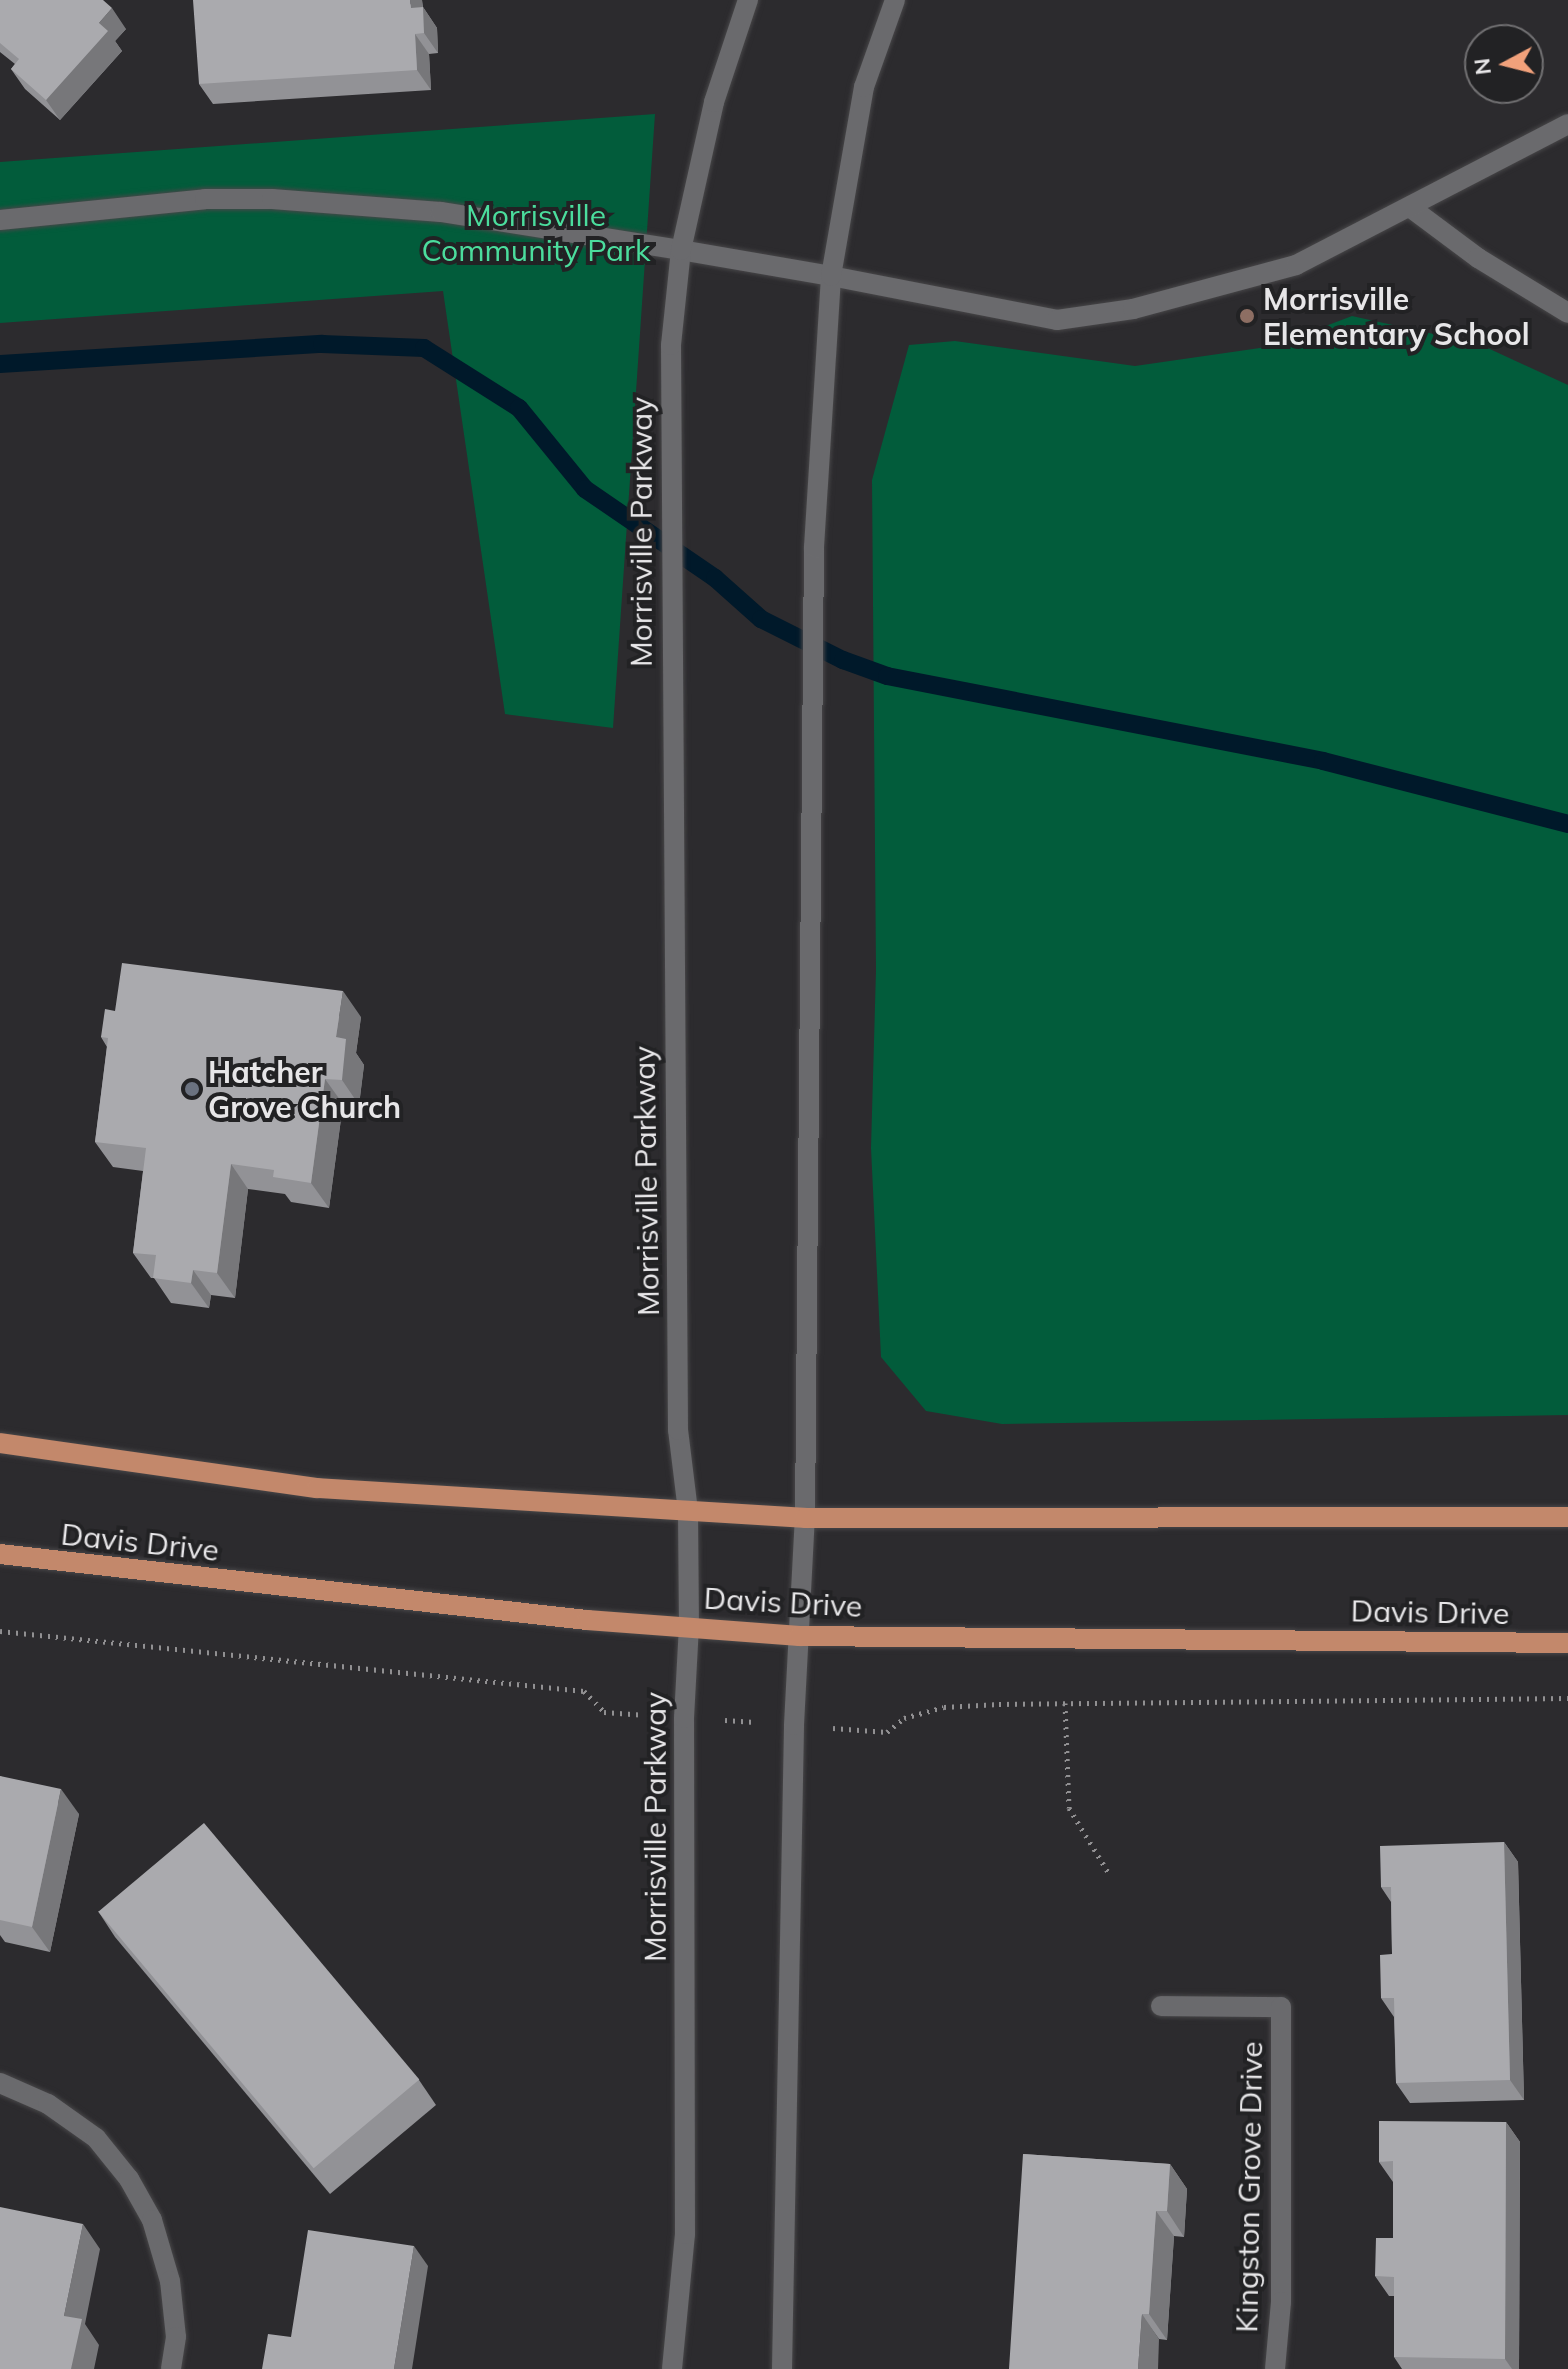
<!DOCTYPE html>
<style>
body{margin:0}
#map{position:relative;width:1568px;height:2369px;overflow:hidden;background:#2c2b2e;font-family:Mulish,sans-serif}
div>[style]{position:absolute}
.green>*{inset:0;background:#025c3b}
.stream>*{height:18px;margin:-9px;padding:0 9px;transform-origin:9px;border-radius:9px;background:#00192a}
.path>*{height:5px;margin-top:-2.5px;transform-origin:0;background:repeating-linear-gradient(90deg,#919092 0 2px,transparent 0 8px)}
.roads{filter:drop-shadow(0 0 2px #474648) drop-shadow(0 0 2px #474648)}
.service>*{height:20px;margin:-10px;padding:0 10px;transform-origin:10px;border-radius:10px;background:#6a6a6d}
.minor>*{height:20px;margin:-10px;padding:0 10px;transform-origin:10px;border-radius:10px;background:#6a6a6d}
.secondary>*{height:20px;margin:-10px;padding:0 10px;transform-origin:10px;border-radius:10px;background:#6a6a6d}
.primary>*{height:20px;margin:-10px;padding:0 10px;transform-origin:10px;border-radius:10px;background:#c3886b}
.wall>*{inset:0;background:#929296}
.shaded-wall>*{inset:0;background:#77777a}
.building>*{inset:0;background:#aaaaae;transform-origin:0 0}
.dots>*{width:22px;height:22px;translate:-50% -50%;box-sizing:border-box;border:4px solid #222224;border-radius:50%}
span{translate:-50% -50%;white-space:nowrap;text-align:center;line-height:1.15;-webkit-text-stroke:8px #222224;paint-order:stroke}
.park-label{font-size:30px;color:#4bdd9d}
.poi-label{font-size:30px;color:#e7e6e8;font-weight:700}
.left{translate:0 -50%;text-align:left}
.street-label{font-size:30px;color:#e7e6e8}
.north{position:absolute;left:1464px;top:24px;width:80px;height:80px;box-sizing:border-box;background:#222224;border:2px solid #717072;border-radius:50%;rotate:263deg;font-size:22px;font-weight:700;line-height:32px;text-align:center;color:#e7e6e8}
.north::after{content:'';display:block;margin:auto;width:28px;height:36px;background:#f1a17b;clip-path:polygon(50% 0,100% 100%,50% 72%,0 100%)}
</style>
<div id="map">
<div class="green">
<i style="clip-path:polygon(655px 114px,613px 728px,505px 714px,443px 291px,0 323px,0 162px)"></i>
<i style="clip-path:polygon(1352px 316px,1479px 344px,1568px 385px,1568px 1415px,1002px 1424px,926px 1411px,881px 1357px,871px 1148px,876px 970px,872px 480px,909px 345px,955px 341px,1135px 366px,1273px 346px)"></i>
</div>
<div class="stream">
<i style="left:0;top:364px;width:323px;rotate:-3.6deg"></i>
<i style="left:322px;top:344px;width:102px;rotate:2.2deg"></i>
<i style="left:424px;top:348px;width:112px;rotate:32.3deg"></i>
<i style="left:519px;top:408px;width:104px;rotate:50.8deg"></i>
<i style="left:585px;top:489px;width:158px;rotate:34.4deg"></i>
<i style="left:715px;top:578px;width:62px;rotate:41.7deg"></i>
<i style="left:761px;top:619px;width:92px;rotate:26.6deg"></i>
<i style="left:843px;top:660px;width:47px;rotate:20deg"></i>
<i style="left:887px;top:676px;width:444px;rotate:11deg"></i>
<i style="left:1323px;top:761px;width:253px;rotate:14.4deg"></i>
</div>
<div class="path">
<i style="left:0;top:1631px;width:587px;rotate:5.87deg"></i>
<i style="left:584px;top:1691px;width:29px;rotate:46deg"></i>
<i style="left:604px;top:1712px;width:39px;rotate:4deg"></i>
<i style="left:1065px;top:1703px;width:105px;rotate:87.8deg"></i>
<i style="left:1069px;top:1808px;width:75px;rotate:58.6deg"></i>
<i style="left:725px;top:1720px;width:30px;rotate:4deg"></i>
<i style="left:833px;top:1728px;width:54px;rotate:4.2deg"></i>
<i style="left:887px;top:1732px;width:22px;rotate:-39deg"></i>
<i style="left:904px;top:1718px;width:41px;rotate:-15.4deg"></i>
<i style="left:944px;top:1707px;width:55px;rotate:-3.1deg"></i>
<i style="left:999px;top:1704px;width:569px;rotate:-0.6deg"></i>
</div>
<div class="roads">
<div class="service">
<i style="left:1411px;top:208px;width:84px;rotate:36.7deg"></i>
<i style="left:1478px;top:258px;width:105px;rotate:31.4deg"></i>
<i style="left:0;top:220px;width:206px;rotate:-5.8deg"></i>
<i style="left:205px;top:199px;width:67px"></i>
<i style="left:272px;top:199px;width:169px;rotate:4.4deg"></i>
<i style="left:441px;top:212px;width:243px;rotate:9deg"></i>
<i style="left:831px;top:276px;width:230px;rotate:11deg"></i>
<i style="left:1057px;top:320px;width:77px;rotate:-8.2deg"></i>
<i style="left:1133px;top:309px;width:169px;rotate:-15.1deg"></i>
<i style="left:1296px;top:265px;width:306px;rotate:-27.4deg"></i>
</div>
<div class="minor">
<i style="left:681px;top:250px;width:152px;rotate:9.8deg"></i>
<i style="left:1161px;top:2006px;width:120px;rotate:0.5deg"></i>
<i style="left:1281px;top:2007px;width:295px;rotate:90deg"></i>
<i style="left:1281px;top:2302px;width:67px;rotate:95.1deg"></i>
<i style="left:0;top:2083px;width:52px;rotate:23.6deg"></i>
<i style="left:48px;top:2104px;width:59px;rotate:35.3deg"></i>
<i style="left:96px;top:2138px;width:53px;rotate:51.2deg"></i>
<i style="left:129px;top:2179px;width:47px;rotate:60.7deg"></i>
<i style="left:152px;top:2220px;width:64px;rotate:73.6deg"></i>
<i style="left:170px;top:2281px;width:56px;rotate:83.9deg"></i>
<i style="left:176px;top:2337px;width:32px;rotate:99deg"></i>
</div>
<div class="secondary">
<i style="left:672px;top:2369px;width:136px;rotate:-84.5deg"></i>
<i style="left:685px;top:2234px;width:516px;rotate:-90.11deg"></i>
<i style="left:684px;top:1718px;width:91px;rotate:-86.9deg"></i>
<i style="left:689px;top:1627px;width:116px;rotate:-90.5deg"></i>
<i style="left:688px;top:1511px;width:82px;rotate:-97deg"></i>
<i style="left:678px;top:1430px;width:1085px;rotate:-90.37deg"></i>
<i style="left:671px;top:345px;width:96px;rotate:-84deg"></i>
<i style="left:681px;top:250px;width:152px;rotate:-77.4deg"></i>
<i style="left:714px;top:102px;width:108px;rotate:-71.6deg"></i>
<i style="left:782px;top:2369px;width:644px;rotate:-88.93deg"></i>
<i style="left:794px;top:1725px;width:207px;rotate:-87deg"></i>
<i style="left:805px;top:1518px;width:971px;rotate:-89.47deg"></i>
<i style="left:814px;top:547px;width:272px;rotate:-86.4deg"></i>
<i style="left:831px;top:276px;width:192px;rotate:-80.1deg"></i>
<i style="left:864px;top:87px;width:92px;rotate:-70.4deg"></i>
</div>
<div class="primary">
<i style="left:0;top:1443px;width:320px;rotate:8.1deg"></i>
<i style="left:317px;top:1488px;width:489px;rotate:3.5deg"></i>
<i style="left:805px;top:1518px;width:763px;rotate:-0.08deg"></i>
<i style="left:0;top:1554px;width:591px;rotate:6.42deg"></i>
<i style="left:587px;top:1620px;width:213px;rotate:4.3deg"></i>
<i style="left:799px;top:1636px;width:769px;rotate:0.52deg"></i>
</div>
</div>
<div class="wall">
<i style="clip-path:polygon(0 0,126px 29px,115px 41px,122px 51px,60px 120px,25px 89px,11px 69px,15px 64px,0 52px)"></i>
<i style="clip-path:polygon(422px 0,423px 7px,437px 28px,438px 53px,429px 54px,431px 90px,213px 104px,199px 84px)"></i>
<i style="clip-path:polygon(115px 1011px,361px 1017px,356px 1053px,364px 1065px,359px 1105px,343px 1104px,329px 1208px,291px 1202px,285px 1194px,248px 1189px,235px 1298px,211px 1295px,209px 1308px,171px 1303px,154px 1278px,151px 1278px,133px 1253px,143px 1171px,113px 1167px,95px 1142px,107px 1047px,101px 1037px)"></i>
<i style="clip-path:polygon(0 1776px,79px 1814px,50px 1952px,5px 1942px,0 1935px)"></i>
<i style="clip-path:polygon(1504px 1842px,1518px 1862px,1524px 2100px,1410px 2103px,1396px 2083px,1394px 2017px,1381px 1998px,1392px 1954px,1391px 1902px,1381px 1887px)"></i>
<i style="clip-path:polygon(98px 1911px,419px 2080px,436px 2105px,330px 2194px,115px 1937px)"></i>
<i style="clip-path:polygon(1506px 2122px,1520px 2142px,1519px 2369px,1402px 2369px,1394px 2357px,1394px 2296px,1389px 2296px,1375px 2276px,1393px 2238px,1393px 2182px,1379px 2162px)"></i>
<i style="clip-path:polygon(1023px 2154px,1170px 2164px,1187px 2189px,1184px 2237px,1174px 2236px,1167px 2340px,1159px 2339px)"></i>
</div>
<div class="shaded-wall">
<i style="clip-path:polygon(410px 0,422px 0,423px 14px,423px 7px,437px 28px,438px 53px,424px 33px,411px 8px)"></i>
<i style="clip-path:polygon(112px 8px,126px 29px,115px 41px,122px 51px,60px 120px,46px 100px,99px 23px)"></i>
<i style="clip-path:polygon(415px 34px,429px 54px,431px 90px,417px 70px)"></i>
<i style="clip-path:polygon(343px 991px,361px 1017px,356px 1053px,364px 1065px,359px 1105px,342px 1080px,336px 1037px)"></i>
<i style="clip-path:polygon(325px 1079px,343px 1104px,329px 1208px,311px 1183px)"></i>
<i style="clip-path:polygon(231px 1164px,248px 1189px,235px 1298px,217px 1273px)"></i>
<i style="clip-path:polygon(193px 1270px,211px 1295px,209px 1308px,191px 1283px)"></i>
<i style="clip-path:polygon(61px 1789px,79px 1814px,50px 1952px,32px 1927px)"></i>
<i style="clip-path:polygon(1504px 1842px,1518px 1862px,1524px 2100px,1510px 2080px)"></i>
<i style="clip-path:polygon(1506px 2122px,1520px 2142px,1519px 2369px,1512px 2369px,1505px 2359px)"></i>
<i style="clip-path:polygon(1170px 2164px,1187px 2189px,1184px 2237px,1167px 2211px)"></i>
<i style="clip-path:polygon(1156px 2211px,1174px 2236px,1167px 2340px,1149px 2314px)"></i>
<i style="clip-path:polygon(83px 2224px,100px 2249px,85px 2324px,99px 2345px,94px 2369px,71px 2369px,64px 2316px)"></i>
<i style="clip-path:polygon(414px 2246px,428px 2266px,412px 2369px,394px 2369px)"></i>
<i style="clip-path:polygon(1142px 2314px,1159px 2339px,1158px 2369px,1138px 2369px)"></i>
</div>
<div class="building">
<i style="clip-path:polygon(0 0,103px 0,112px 8px,99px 23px,108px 31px,46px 100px,11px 69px,19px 59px,0 43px)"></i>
<i style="clip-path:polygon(193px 0,410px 0,411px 8px,423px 7px,424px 33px,415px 34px,417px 70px,199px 84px)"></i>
<i style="clip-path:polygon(122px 963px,343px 991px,336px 1037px,346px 1039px,342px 1080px,325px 1079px,311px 1183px,273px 1177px,274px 1170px,231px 1164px,217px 1273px,193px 1270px,191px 1283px,153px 1278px,156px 1255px,133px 1253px,146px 1148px,95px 1142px,108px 1038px,101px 1037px,105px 1009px,115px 1011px)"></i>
<i style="clip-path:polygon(0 1776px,61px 1789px,32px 1927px,0 1920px)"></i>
<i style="left:204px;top:1823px;width:335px;height:138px;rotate:50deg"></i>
<i style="clip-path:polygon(1504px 1842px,1510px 2080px,1396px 2083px,1394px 1998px,1381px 1998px,1380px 1955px,1392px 1954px,1391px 1887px,1381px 1887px,1380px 1846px)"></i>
<i style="clip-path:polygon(1379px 2121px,1506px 2122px,1505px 2359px,1394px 2357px,1394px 2277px,1375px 2276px,1376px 2238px,1393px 2238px,1393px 2161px,1379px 2162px)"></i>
<i style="clip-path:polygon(1023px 2154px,1170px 2164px,1167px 2211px,1156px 2211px,1149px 2314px,1142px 2314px,1138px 2369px,1009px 2369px)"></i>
<i style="clip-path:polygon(0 2207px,83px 2224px,64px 2316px,82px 2319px,71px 2369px,0 2369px)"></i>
<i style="clip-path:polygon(308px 2230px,414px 2246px,394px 2369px,262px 2369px,268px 2334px,291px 2337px)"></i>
</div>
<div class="dots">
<i style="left:1247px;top:316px;background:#8d6e63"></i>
<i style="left:192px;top:1089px;background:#6b7280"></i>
</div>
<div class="park-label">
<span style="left:536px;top:232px">Morrisville<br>Community Park</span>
</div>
<div class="poi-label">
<span class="left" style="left:1263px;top:316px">Morrisville<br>Elementary School</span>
<span class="left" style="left:208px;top:1089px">Hatcher<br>Grove Church</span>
</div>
<div class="street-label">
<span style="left:641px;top:532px;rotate:-90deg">Morrisville Parkway</span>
<span style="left:646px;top:1181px;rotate:-91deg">Morrisville Parkway</span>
<span style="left:140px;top:1542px;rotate:6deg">Davis Drive</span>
<span style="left:783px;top:1602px;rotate:3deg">Davis Drive</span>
<span style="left:1430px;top:1612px;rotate:1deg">Davis Drive</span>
<span style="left:655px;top:1827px;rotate:-90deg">Morrisville Parkway</span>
<span style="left:1249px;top:2187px;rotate:-89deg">Kingston Grove Drive</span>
</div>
<div class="north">N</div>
</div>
